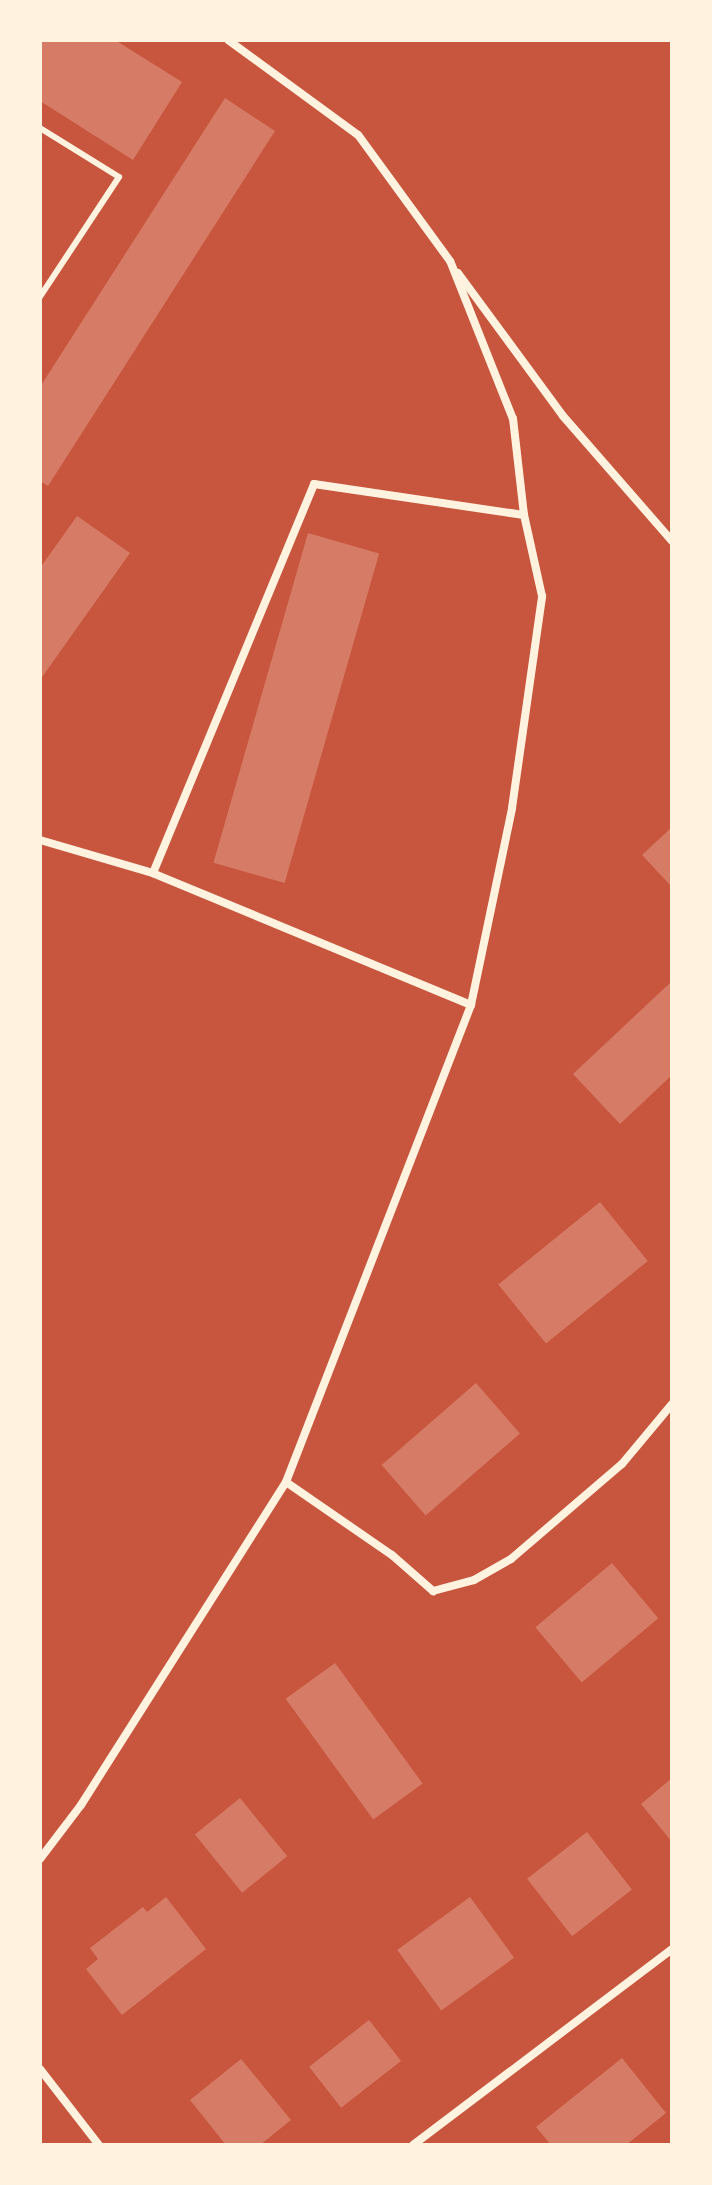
<!DOCTYPE html>
<style>
body{margin:0}
#map{position:relative;width:712px;height:2185px;overflow:hidden;background:#c8553d;font-family:"Work Sans",sans-serif}
div>[style]{position:absolute}
.building>*{inset:0;background:#d67c66;transform-origin:0 0}
.service>*{height:6px;margin:-3px;padding:0 3px;transform-origin:3px;border-radius:3px;background:#fff3e0}
.minor>*{height:8px;margin:-4px;padding:0 4px;transform-origin:4px;border-radius:4px;background:#fff3e0}
span{translate:-50% -50%;white-space:nowrap;text-align:center;line-height:1.15;-webkit-text-stroke:8px #fff3e0;paint-order:stroke}
.frame{position:absolute;inset:0;border:42px solid #fff3e0;pointer-events:none}
</style>
<div id="map">
<div class="building">
<i style="clip-path:polygon(40px 40px,115px 40px,182px 82px,133px 160px,40px 101px)"></i>
<i style="clip-path:polygon(225px 98px,275px 131px,48px 486px,40px 481px,40px 387px)"></i>
<i style="clip-path:polygon(77px 516px,130px 553px,40px 680px,40px 568px)"></i>
<i style="left:308px;top:533px;width:74px;height:343px;rotate:16deg"></i>
<i style="clip-path:polygon(672px 827px,672px 887px,642px 855px)"></i>
<i style="clip-path:polygon(672px 981px,672px 1075px,620px 1124px,573px 1074px)"></i>
<i style="left:600px;top:1202px;width:76px;height:131px;rotate:51deg"></i>
<i style="left:476px;top:1383px;width:67px;height:125px;rotate:49deg"></i>
<i style="left:612px;top:1563px;width:72px;height:100px;rotate:50deg"></i>
<i style="left:335px;top:1663px;width:149px;height:61px;rotate:54deg"></i>
<i style="clip-path:polygon(672px 1778px,672px 1842px,641px 1804px)"></i>
<i style="left:240px;top:1798px;width:75px;height:58px;rotate:51deg"></i>
<i style="left:587px;top:1832px;width:73px;height:76px;rotate:52deg"></i>
<i style="clip-path:polygon(166px 1897px,206px 1949px,122px 2015px,86px 1969px,98px 1959px,90px 1948px,143px 1907px,147px 1912px)"></i>
<i style="left:470px;top:1897px;width:75px;height:90px;rotate:54deg"></i>
<i style="left:369px;top:2020px;width:52px;height:76px;rotate:52deg"></i>
<i style="clip-path:polygon(622px 2058px,666px 2113px,626px 2145px,551px 2145px,536px 2127px)"></i>
<i style="clip-path:polygon(241px 2059px,291px 2120px,260px 2145px,226px 2145px,190px 2100px)"></i>
</div>
<div class="service">
<i style="left:40px;top:128px;width:93px;rotate:31.8deg"></i>
<i style="left:119px;top:177px;width:144px;rotate:123.4deg"></i>
</div>
<div class="minor">
<i style="left:458px;top:273px;width:177px;rotate:53.7deg"></i>
<i style="left:563px;top:416px;width:166px;rotate:48.9deg"></i>
<i style="left:40px;top:840px;width:118px;rotate:16.3deg"></i>
<i style="left:471px;top:1005px;width:344px;rotate:-157.5deg"></i>
<i style="left:153px;top:873px;width:421px;rotate:-67.5deg"></i>
<i style="left:314px;top:484px;width:212px;rotate:8.4deg"></i>
<i style="left:286px;top:1482px;width:129px;rotate:34.6deg"></i>
<i style="left:392px;top:1555px;width:55px;rotate:41.3deg"></i>
<i style="left:433px;top:1591px;width:42px;rotate:-15deg"></i>
<i style="left:474px;top:1580px;width:43px;rotate:-29.6deg"></i>
<i style="left:511px;top:1559px;width:146px;rotate:-40.6deg"></i>
<i style="left:622px;top:1464px;width:78px;rotate:-50.2deg"></i>
<i style="left:40px;top:1859px;width:68px;rotate:-52.8deg"></i>
<i style="left:81px;top:1805px;width:383px;rotate:-57.6deg"></i>
<i style="left:286px;top:1482px;width:512px;rotate:-68.8deg"></i>
<i style="left:471px;top:1005px;width:201px;rotate:-78.2deg"></i>
<i style="left:512px;top:808px;width:214px;rotate:-81.9deg"></i>
<i style="left:542px;top:596px;width:83px;rotate:-102.5deg"></i>
<i style="left:524px;top:515px;width:97px;rotate:-96.5deg"></i>
<i style="left:513px;top:419px;width:170px;rotate:-111.7deg"></i>
<i style="left:450px;top:261px;width:156px;rotate:-126.1deg"></i>
<i style="left:358px;top:135px;width:161px;rotate:-143.8deg"></i>
<i style="left:40px;top:2069px;width:96px;rotate:52.2deg"></i>
<i style="left:413px;top:2145px;width:325px;rotate:-37.1deg"></i>
</div>
<div class="frame"></div>
</div>
